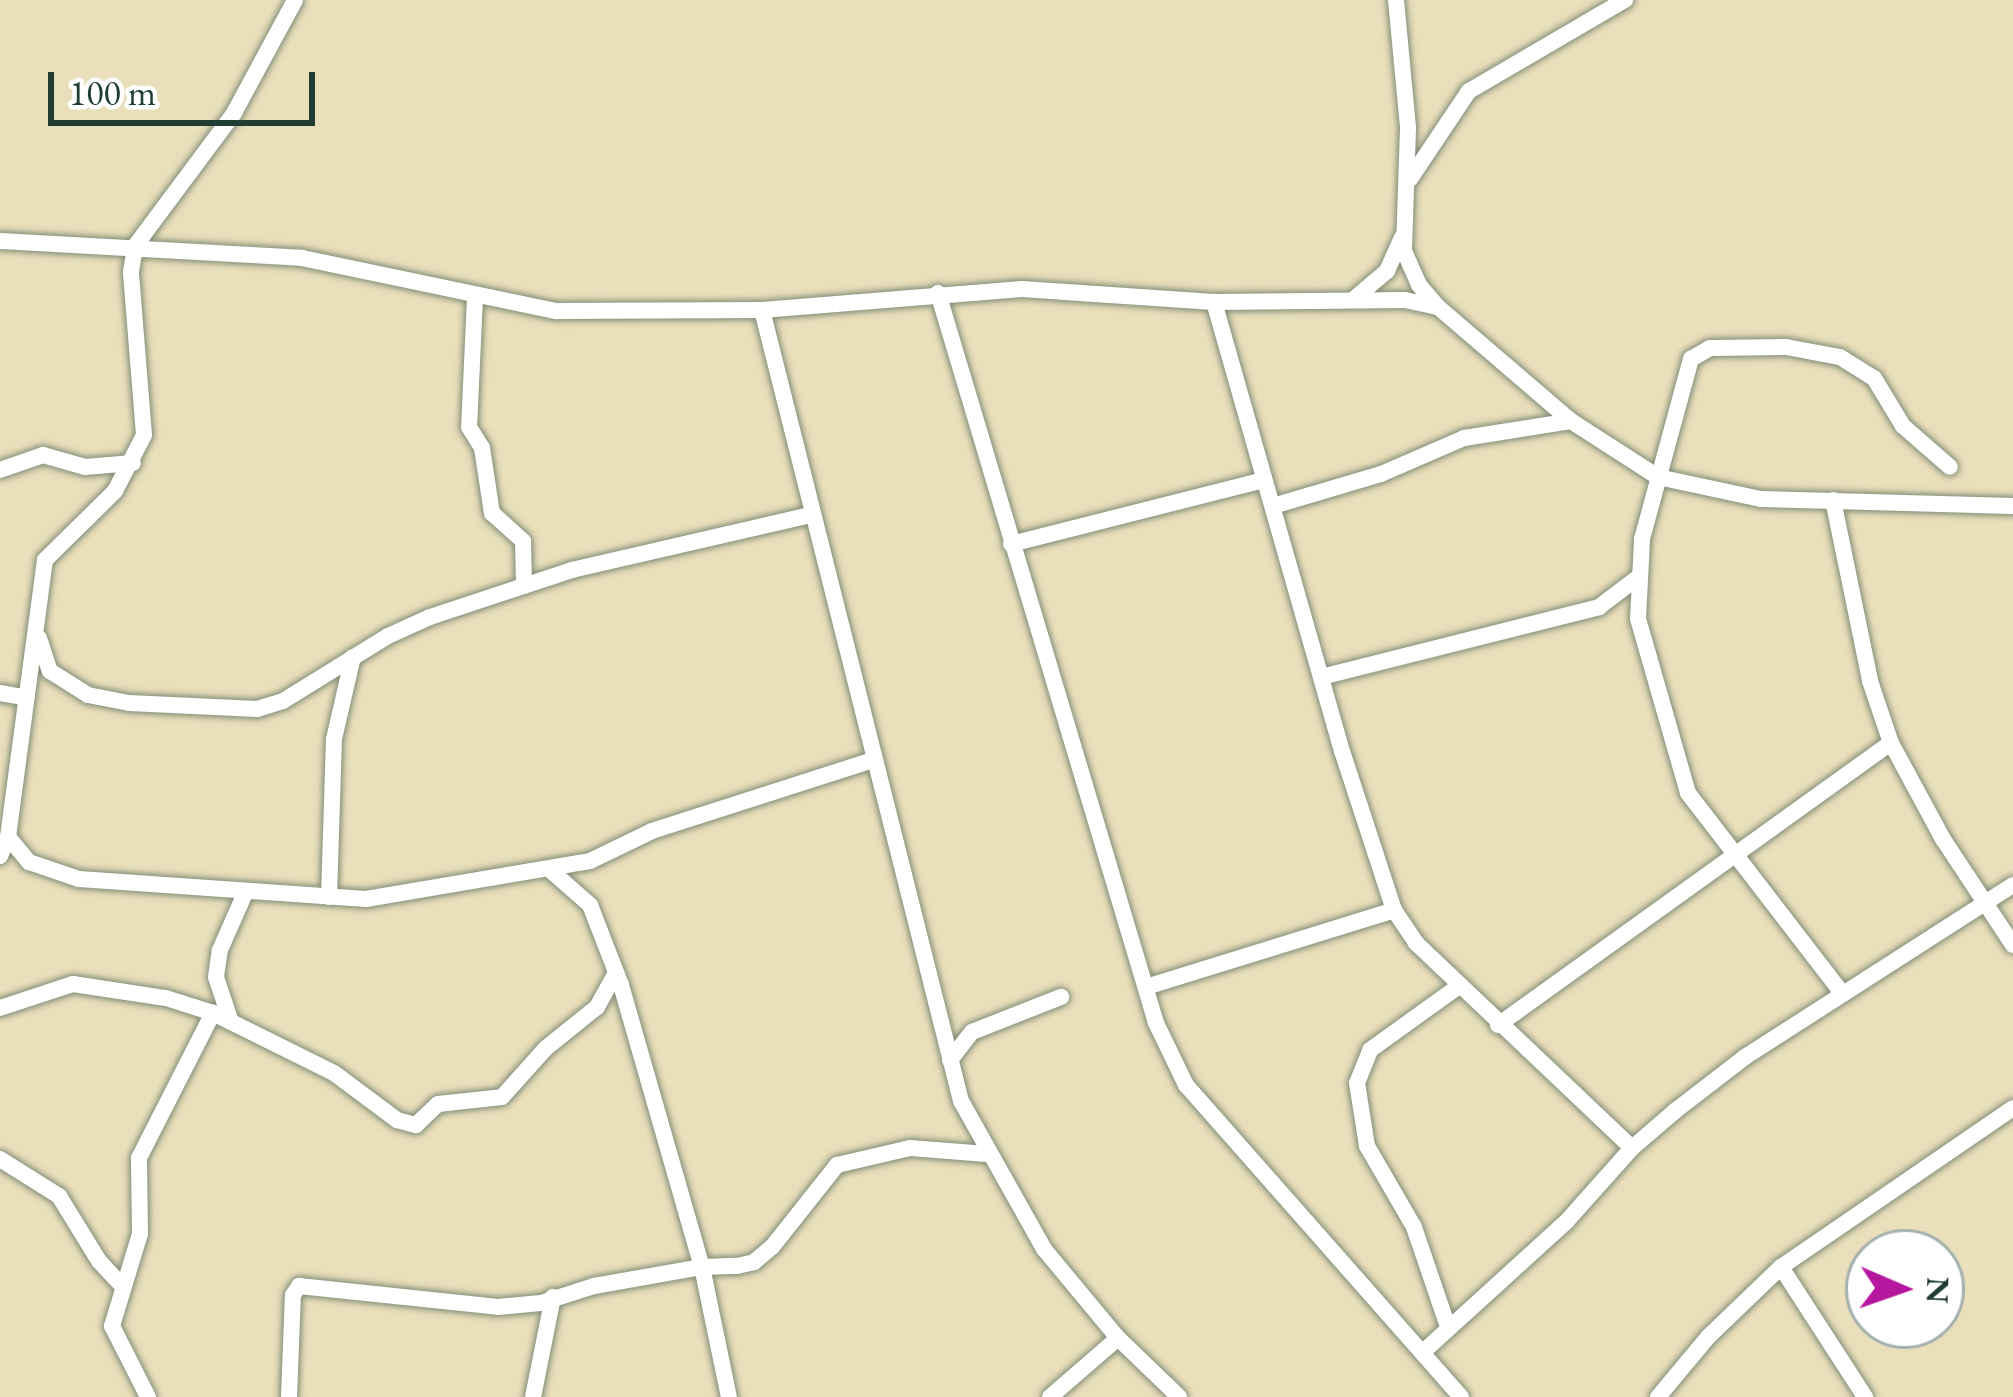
<!DOCTYPE html>
<style>
body{margin:0}
#map{position:relative;width:2013px;height:1397px;overflow:hidden;background:#e9dfbb;font-family:"EB Garamond",serif}
div>[style]{position:absolute}
.roads{filter:drop-shadow(0 0 3px #848e78) drop-shadow(0 0 3px #848e78)}
.minor>*{height:16px;margin:-8px;padding:0 8px;transform-origin:8px;border-radius:8px;background:#fff}
span{translate:-50% -50%;white-space:nowrap;text-align:center;line-height:1.15;-webkit-text-stroke:9px #fff;paint-order:stroke}
.north{position:absolute;left:1845px;top:1229px;width:120px;height:120px;box-sizing:border-box;background:#fff;border:3px solid #a5b1ae;border-radius:50%;rotate:92deg;font-size:33px;font-weight:700;line-height:48px;text-align:center;color:#1f3d34}
.north::after{content:'';display:block;margin:auto;width:42px;height:54px;background:#b5179e;clip-path:polygon(50% 0,100% 100%,50% 72%,0 100%)}
.scale{position:absolute;left:48px;top:72px;width:267px;height:54px;box-sizing:border-box;border:6px solid #1f3d34;border-top:0;padding-left:15px;font-size:36px;line-height:42px;white-space:nowrap;color:#1f3d34;-webkit-text-stroke:9px #fff;paint-order:stroke}
</style>
<div id="map">
<div class="roads">
<div class="minor">
<i style="left:1396px;top:0;width:129px;rotate:84.6deg"></i>
<i style="left:1408px;top:128px;width:123px;rotate:91.9deg"></i>
<i style="left:1404px;top:251px;width:37px;rotate:66deg"></i>
<i style="left:1419px;top:285px;width:28px;rotate:49deg"></i>
<i style="left:1410px;top:179px;width:106px;rotate:-56.2deg"></i>
<i style="left:1469px;top:91px;width:181px;rotate:-30.3deg"></i>
<i style="left:0;top:241px;width:302px;rotate:3.2deg"></i>
<i style="left:302px;top:258px;width:259px;rotate:11.8deg"></i>
<i style="left:556px;top:311px;width:206px;rotate:-0.3deg"></i>
<i style="left:762px;top:310px;width:261px;rotate:-4.6deg"></i>
<i style="left:1022px;top:289px;width:192px;rotate:3.9deg"></i>
<i style="left:1214px;top:302px;width:191px;rotate:-0.6deg"></i>
<i style="left:1405px;top:300px;width:34px;rotate:12deg"></i>
<i style="left:1438px;top:307px;width:175px;rotate:40.6deg"></i>
<i style="left:1571px;top:421px;width:103px;rotate:32.8deg"></i>
<i style="left:1658px;top:477px;width:105px;rotate:12.1deg"></i>
<i style="left:1761px;top:499px;width:252px;rotate:1.6deg"></i>
<i style="left:938px;top:293px;width:762px;rotate:73.37deg"></i>
<i style="left:1156px;top:1023px;width:69px;rotate:64.2deg"></i>
<i style="left:1186px;top:1085px;width:416px;rotate:48.6deg"></i>
<i style="left:475px;top:297px;width:130px;rotate:92.6deg"></i>
<i style="left:469px;top:427px;width:25px;rotate:58deg"></i>
<i style="left:482px;top:448px;width:66px;rotate:81.3deg"></i>
<i style="left:492px;top:513px;width:42px;rotate:42.1deg"></i>
<i style="left:523px;top:541px;width:45px;rotate:88.7deg"></i>
<i style="left:1355px;top:298px;width:42px;rotate:-40.2deg"></i>
<i style="left:1387px;top:271px;width:37px;rotate:-66deg"></i>
<i style="left:1214px;top:302px;width:467px;rotate:74.1deg"></i>
<i style="left:1342px;top:751px;width:167px;rotate:71.9deg"></i>
<i style="left:1394px;top:910px;width:40px;rotate:56deg"></i>
<i style="left:1416px;top:943px;width:298px;rotate:43.5deg"></i>
<i style="left:762px;top:310px;width:816px;rotate:75.88deg"></i>
<i style="left:961px;top:1101px;width:170px;rotate:60.7deg"></i>
<i style="left:1044px;top:1249px;width:116px;rotate:50.3deg"></i>
<i style="left:1118px;top:1338px;width:85px;rotate:44deg"></i>
<i style="left:0;top:470px;width:46px;rotate:-19.2deg"></i>
<i style="left:43px;top:455px;width:44px;rotate:15.9deg"></i>
<i style="left:85px;top:467px;width:48px;rotate:-4.8deg"></i>
<i style="left:1833px;top:500px;width:185px;rotate:78.4deg"></i>
<i style="left:1870px;top:681px;width:65px;rotate:71.3deg"></i>
<i style="left:1891px;top:743px;width:109px;rotate:61.6deg"></i>
<i style="left:1943px;top:839px;width:127px;rotate:56.6deg"></i>
<i style="left:1273px;top:506px;width:113px;rotate:-16.5deg"></i>
<i style="left:1381px;top:474px;width:90px;rotate:-23.4deg"></i>
<i style="left:1464px;top:438px;width:108px;rotate:-9deg"></i>
<i style="left:1011px;top:544px;width:261px;rotate:-14.2deg"></i>
<i style="left:39px;top:638px;width:35px;rotate:72deg"></i>
<i style="left:50px;top:671px;width:45px;rotate:32.3deg"></i>
<i style="left:88px;top:695px;width:42px;rotate:11deg"></i>
<i style="left:129px;top:703px;width:128px;rotate:2.7deg"></i>
<i style="left:257px;top:709px;width:27px;rotate:-17deg"></i>
<i style="left:283px;top:701px;width:123px;rotate:-31.8deg"></i>
<i style="left:388px;top:636px;width:46px;rotate:-24.3deg"></i>
<i style="left:430px;top:617px;width:150px;rotate:-18.3deg"></i>
<i style="left:572px;top:570px;width:245px;rotate:-13deg"></i>
<i style="left:1321px;top:677px;width:287px;rotate:-14.1deg"></i>
<i style="left:1599px;top:607px;width:48px;rotate:-37.3deg"></i>
<i style="left:0;top:693px;width:27px;rotate:10deg"></i>
<i style="left:8px;top:837px;width:33px;rotate:50deg"></i>
<i style="left:29px;top:862px;width:53px;rotate:18.8deg"></i>
<i style="left:79px;top:879px;width:288px;rotate:4deg"></i>
<i style="left:366px;top:899px;width:227px;rotate:-9.6deg"></i>
<i style="left:590px;top:861px;width:69px;rotate:-25.8deg"></i>
<i style="left:652px;top:831px;width:232px;rotate:-17.8deg"></i>
<i style="left:0;top:856px;width:21px;rotate:-67deg"></i>
<i style="left:8px;top:837px;width:279px;rotate:-82.4deg"></i>
<i style="left:45px;top:560px;width:98px;rotate:-44.6deg"></i>
<i style="left:115px;top:491px;width:63px;rotate:-62.6deg"></i>
<i style="left:144px;top:435px;width:164px;rotate:-94.6deg"></i>
<i style="left:131px;top:272px;width:26px;rotate:-81deg"></i>
<i style="left:135px;top:246px;width:166px;rotate:-53.3deg"></i>
<i style="left:234px;top:113px;width:128px;rotate:-61.6deg"></i>
<i style="left:549px;top:869px;width:55px;rotate:41.3deg"></i>
<i style="left:590px;top:905px;width:86px;rotate:68.8deg"></i>
<i style="left:621px;top:985px;width:293px;rotate:74deg"></i>
<i style="left:702px;top:1267px;width:133px;rotate:78.3deg"></i>
<i style="left:329px;top:897px;width:158px;rotate:-88.2deg"></i>
<i style="left:334px;top:739px;width:84px;rotate:-77deg"></i>
<i style="left:1146px;top:987px;width:260px;rotate:-17.2deg"></i>
<i style="left:1842px;top:993px;width:252px;rotate:-127.6deg"></i>
<i style="left:1688px;top:793px;width:181px;rotate:-106deg"></i>
<i style="left:1638px;top:619px;width:80px;rotate:-87.1deg"></i>
<i style="left:1642px;top:539px;width:187px;rotate:-74.8deg"></i>
<i style="left:1691px;top:359px;width:22px;rotate:-30deg"></i>
<i style="left:1710px;top:348px;width:76px;rotate:-0.8deg"></i>
<i style="left:1786px;top:347px;width:55px;rotate:10.5deg"></i>
<i style="left:1840px;top:357px;width:40px;rotate:32deg"></i>
<i style="left:1874px;top:378px;width:56px;rotate:58.9deg"></i>
<i style="left:1903px;top:426px;width:62px;rotate:41.1deg"></i>
<i style="left:0;top:1008px;width:77px;rotate:-18.2deg"></i>
<i style="left:73px;top:984px;width:94px;rotate:8.6deg"></i>
<i style="left:166px;top:998px;width:49px;rotate:17.7deg"></i>
<i style="left:213px;top:1013px;width:135px;rotate:26.4deg"></i>
<i style="left:334px;top:1073px;width:79px;rotate:36.7deg"></i>
<i style="left:397px;top:1120px;width:20px;rotate:15deg"></i>
<i style="left:416px;top:1125px;width:30px;rotate:-44deg"></i>
<i style="left:438px;top:1104px;width:64px;rotate:-6.2deg"></i>
<i style="left:502px;top:1097px;width:66px;rotate:-48.1deg"></i>
<i style="left:546px;top:1048px;width:65px;rotate:-38.8deg"></i>
<i style="left:597px;top:1007px;width:39px;rotate:-61deg"></i>
<i style="left:231px;top:1022px;width:47px;rotate:-108.4deg"></i>
<i style="left:216px;top:977px;width:27px;rotate:-82deg"></i>
<i style="left:220px;top:950px;width:64px;rotate:-66.2deg"></i>
<i style="left:1498px;top:1025px;width:484px;rotate:-35.7deg"></i>
<i style="left:950px;top:1060px;width:36px;rotate:-52deg"></i>
<i style="left:972px;top:1032px;width:96px;rotate:-21.5deg"></i>
<i style="left:0;top:1159px;width:70px;rotate:32.1deg"></i>
<i style="left:59px;top:1196px;width:76px;rotate:58.4deg"></i>
<i style="left:99px;top:1261px;width:33px;rotate:47deg"></i>
<i style="left:1781px;top:1267px;width:155px;rotate:57.1deg"></i>
<i style="left:1448px;top:1327px;width:106px;rotate:-108.8deg"></i>
<i style="left:1414px;top:1227px;width:94px;rotate:-120.1deg"></i>
<i style="left:1367px;top:1146px;width:64px;rotate:-99deg"></i>
<i style="left:1357px;top:1083px;width:35px;rotate:-68deg"></i>
<i style="left:1370px;top:1050px;width:110px;rotate:-35.7deg"></i>
<i style="left:1423px;top:1352px;width:193px;rotate:-42.3deg"></i>
<i style="left:1566px;top:1222px;width:99px;rotate:-48.3deg"></i>
<i style="left:1632px;top:1148px;width:57px;rotate:-40.7deg"></i>
<i style="left:1675px;top:1111px;width:88px;rotate:-37.6deg"></i>
<i style="left:1745px;top:1057px;width:318px;rotate:-32.7deg"></i>
<i style="left:148px;top:1397px;width:80px;rotate:-116.9deg"></i>
<i style="left:112px;top:1326px;width:96px;rotate:-73.1deg"></i>
<i style="left:140px;top:1234px;width:76px;rotate:-90.8deg"></i>
<i style="left:139px;top:1158px;width:163px;rotate:-63deg"></i>
<i style="left:289px;top:1397px;width:102px;rotate:-87.8deg"></i>
<i style="left:293px;top:1295px;width:11px;rotate:-56deg"></i>
<i style="left:299px;top:1286px;width:200px;rotate:6deg"></i>
<i style="left:498px;top:1307px;width:43px;rotate:-5.3deg"></i>
<i style="left:541px;top:1303px;width:56px;rotate:-17.8deg"></i>
<i style="left:594px;top:1286px;width:110px;rotate:-10deg"></i>
<i style="left:702px;top:1267px;width:35px;rotate:-2deg"></i>
<i style="left:737px;top:1266px;width:17px;rotate:-13deg"></i>
<i style="left:754px;top:1262px;width:23px;rotate:-40deg"></i>
<i style="left:772px;top:1247px;width:105px;rotate:-51.6deg"></i>
<i style="left:837px;top:1165px;width:75px;rotate:-13.1deg"></i>
<i style="left:910px;top:1148px;width:77px;rotate:4.5deg"></i>
<i style="left:533px;top:1397px;width:102px;rotate:-78.7deg"></i>
<i style="left:1050px;top:1397px;width:90px;rotate:-40.9deg"></i>
<i style="left:1658px;top:1397px;width:78px;rotate:-50.2deg"></i>
<i style="left:1708px;top:1337px;width:101px;rotate:-43.8deg"></i>
<i style="left:1781px;top:1267px;width:281px;rotate:-34.4deg"></i>
</div>
</div>
<div class="north">N</div>
<div class="scale">100 m</div>
</div>
